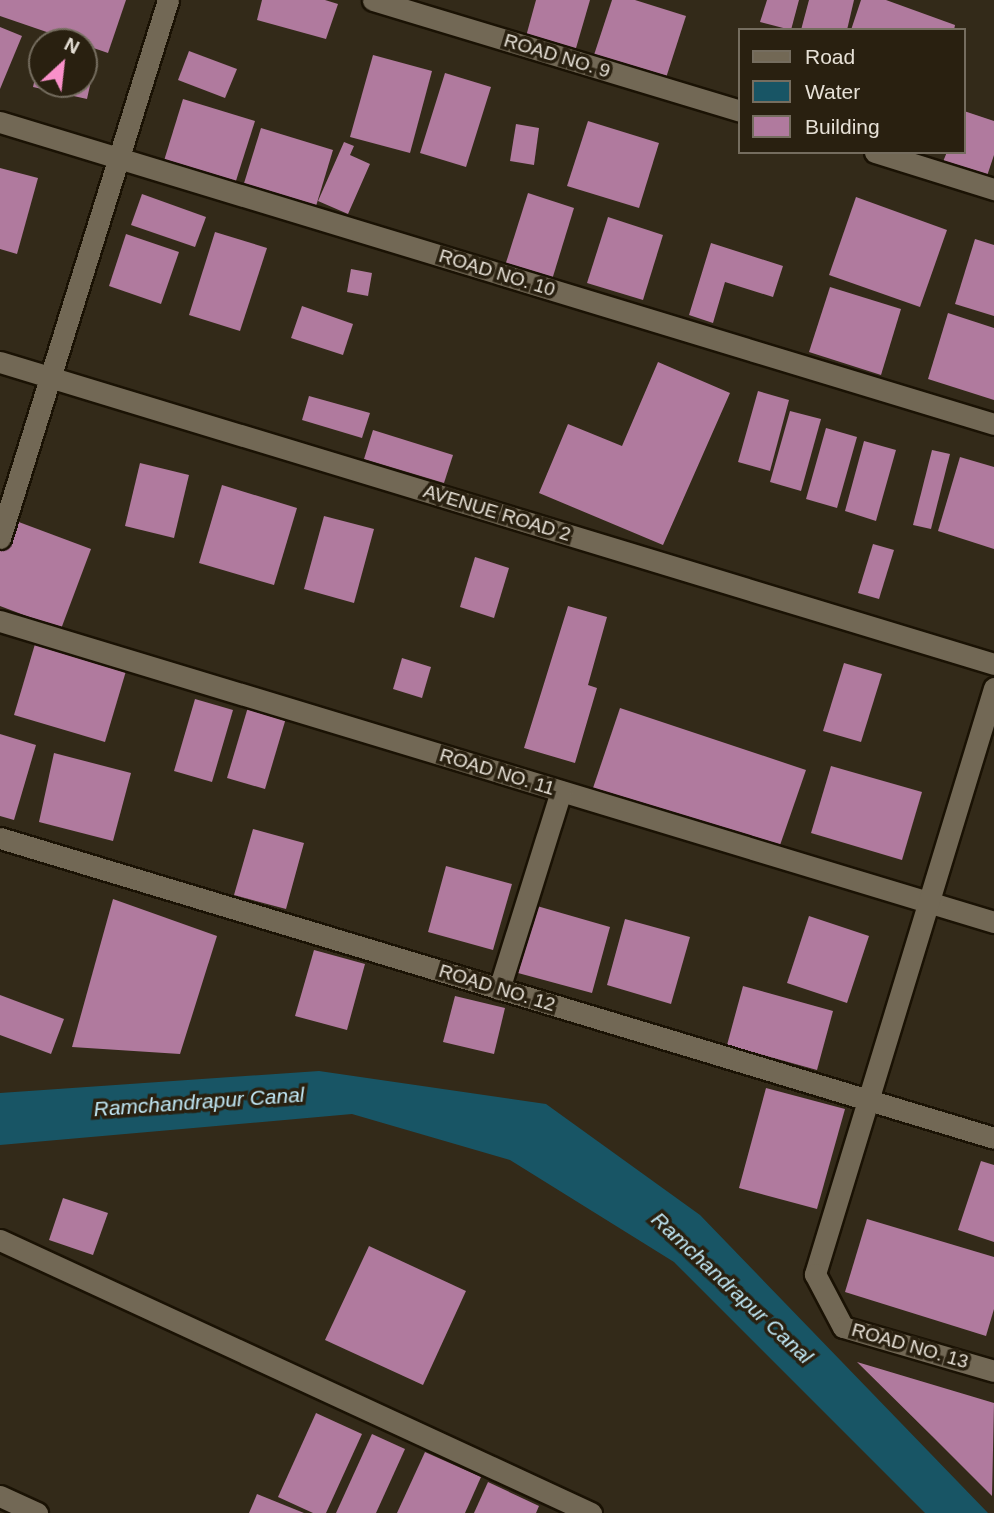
<!DOCTYPE html>
<style>
body{margin:0}
#map{position:relative;width:994px;height:1513px;overflow:hidden;background:#332a19;font-family:Helvetica,sans-serif}
div>[style]{position:absolute}
.water>*{inset:0;background:#185565}
.building>*{inset:0;background:#b07a9e}
.roads{filter:drop-shadow(2px 0 #1a1204) drop-shadow(-2px 0 #1a1204) drop-shadow(0 2px #1a1204) drop-shadow(0 -2px #1a1204)}
.minor>*{height:21px;margin:-10.5px;padding:0 10.5px;transform-origin:10.5px;border-radius:10.5px;background:#726855}
span{translate:-50% -50%;white-space:nowrap;text-align:center;line-height:1.15;-webkit-text-stroke:7px #292010;paint-order:stroke}
.street-label{font-size:19px;color:#e6e0d6}
.water-label{font-size:21px;color:#c1e8f6;font-style:italic}
.legend{position:absolute;left:738px;top:28px;width:228px;height:126px;box-sizing:border-box;background:#292010;border:2px solid #756d5f;margin:0;padding:9px 12px;list-style:none;font-size:21px;color:#e6e0d6}
.legend li{display:flex;align-items:center;gap:14px;height:35px}
.legend b{width:35px;border:2px solid #756d5f}
.north{position:absolute;left:28px;top:28px;width:70px;height:70px;box-sizing:border-box;background:#292010;border:2px solid #756d5f;border-radius:50%;rotate:27deg;font-size:19px;font-weight:700;line-height:28px;text-align:center;color:#e6e0d6}
.north::after{content:'';display:block;margin:auto;width:24px;height:32px;background:#f990ca;clip-path:polygon(50% 0,100% 100%,50% 72%,0 100%)}
</style>
<div id="map">
<div class="water">
<i style="clip-path:polygon(319px 1071px,546px 1104px,700px 1215px,988px 1513px,925px 1513px,674px 1262px,510px 1160px,352px 1114px,0 1145px,0 1093px)"></i>
</div>
<div class="building">
<i style="clip-path:polygon(0 0,126px 0,108px 53px,0 16px)"></i>
<i style="clip-path:polygon(262px 0,325px 0,338px 4px,326px 39px,257px 20px)"></i>
<i style="clip-path:polygon(536px 0,590px 0,574px 55px,525px 40px)"></i>
<i style="clip-path:polygon(612px 0,635px 0,686px 16px,665px 81px,593px 58px)"></i>
<i style="clip-path:polygon(767px 0,799px 0,791px 30px,760px 22px)"></i>
<i style="clip-path:polygon(809px 0,854px 0,847px 30px,801px 30px)"></i>
<i style="clip-path:polygon(861px 0,886px 0,955px 25px,954px 30px,851px 30px)"></i>
<i style="clip-path:polygon(0 27px,22px 36px,0 89px)"></i>
<i style="clip-path:polygon(189px 51px,237px 69px,225px 98px,178px 80px)"></i>
<i style="clip-path:polygon(373px 55px,432px 71px,410px 153px,350px 137px)"></i>
<i style="clip-path:polygon(39px 60px,42px 84px,84px 84px,84px 70px,93px 72px,87px 99px,33px 87px)"></i>
<i style="clip-path:polygon(445px 73px,491px 87px,466px 167px,420px 153px)"></i>
<i style="clip-path:polygon(183px 99px,255px 121px,234px 187px,163px 164px)"></i>
<i style="clip-path:polygon(964px 111px,994px 121px,994px 155px,986px 179px,942px 164px,947px 152px,964px 152px)"></i>
<i style="clip-path:polygon(588px 121px,659px 143px,639px 208px,567px 186px)"></i>
<i style="clip-path:polygon(516px 124px,539px 128px,534px 165px,510px 161px)"></i>
<i style="clip-path:polygon(261px 128px,333px 150px,313px 216px,241px 193px)"></i>
<i style="clip-path:polygon(344px 142px,354px 146px,350px 155px,370px 164px,348px 214px,318px 201px)"></i>
<i style="clip-path:polygon(0 168px,38px 178px,17px 254px,0 249px)"></i>
<i style="clip-path:polygon(528px 193px,574px 208px,551px 283px,504px 269px)"></i>
<i style="clip-path:polygon(142px 194px,206px 217px,195px 247px,131px 225px)"></i>
<i style="clip-path:polygon(856px 197px,947px 230px,920px 307px,829px 275px)"></i>
<i style="clip-path:polygon(608px 217px,663px 235px,643px 300px,587px 283px)"></i>
<i style="clip-path:polygon(215px 232px,267px 248px,240px 331px,189px 315px)"></i>
<i style="clip-path:polygon(126px 234px,179px 252px,161px 304px,109px 286px)"></i>
<i style="clip-path:polygon(975px 239px,994px 245px,994px 316px,955px 304px)"></i>
<i style="clip-path:polygon(711px 243px,783px 266px,773px 297px,725px 282px,713px 323px,689px 315px)"></i>
<i style="clip-path:polygon(351px 269px,372px 273px,368px 296px,347px 292px)"></i>
<i style="clip-path:polygon(830px 287px,901px 309px,881px 375px,809px 352px)"></i>
<i style="clip-path:polygon(302px 306px,353px 324px,343px 355px,291px 338px)"></i>
<i style="clip-path:polygon(948px 313px,994px 328px,994px 400px,928px 379px)"></i>
<i style="clip-path:polygon(658px 362px,730px 393px,663px 545px,539px 493px,568px 424px,622px 446px)"></i>
<i style="clip-path:polygon(758px 391px,789px 400px,770px 471px,738px 462px)"></i>
<i style="clip-path:polygon(309px 396px,370px 413px,362px 438px,302px 420px)"></i>
<i style="clip-path:polygon(790px 411px,821px 419px,801px 491px,770px 482px)"></i>
<i style="clip-path:polygon(826px 428px,857px 437px,837px 508px,806px 499px)"></i>
<i style="clip-path:polygon(373px 430px,453px 455px,444px 483px,364px 459px)"></i>
<i style="clip-path:polygon(864px 441px,896px 450px,876px 521px,845px 511px)"></i>
<i style="clip-path:polygon(932px 450px,950px 454px,931px 529px,913px 525px)"></i>
<i style="clip-path:polygon(960px 457px,994px 467px,994px 549px,938px 531px)"></i>
<i style="clip-path:polygon(140px 463px,189px 475px,174px 538px,125px 526px)"></i>
<i style="clip-path:polygon(222px 485px,297px 508px,274px 585px,199px 563px)"></i>
<i style="clip-path:polygon(0 515px,91px 549px,61px 629px,0 606px)"></i>
<i style="clip-path:polygon(324px 516px,374px 529px,354px 603px,304px 589px)"></i>
<i style="clip-path:polygon(873px 544px,894px 550px,879px 599px,858px 593px)"></i>
<i style="clip-path:polygon(475px 557px,509px 568px,494px 618px,460px 607px)"></i>
<i style="clip-path:polygon(568px 606px,607px 617px,588px 685px,597px 688px,575px 763px,524px 748px)"></i>
<i style="clip-path:polygon(35px 644px,126px 671px,105px 742px,14px 715px)"></i>
<i style="clip-path:polygon(402px 658px,431px 667px,422px 698px,393px 689px)"></i>
<i style="clip-path:polygon(844px 663px,882px 674px,861px 742px,823px 731px)"></i>
<i style="clip-path:polygon(195px 699px,233px 710px,212px 782px,174px 771px)"></i>
<i style="clip-path:polygon(248px 707px,286px 718px,265px 789px,227px 778px)"></i>
<i style="clip-path:polygon(620px 708px,806px 770px,778px 851px,593px 788px)"></i>
<i style="clip-path:polygon(0 734px,36px 745px,14px 820px,0 816px)"></i>
<i style="clip-path:polygon(54px 753px,131px 773px,113px 841px,39px 822px)"></i>
<i style="clip-path:polygon(831px 766px,922px 792px,902px 860px,811px 833px)"></i>
<i style="clip-path:polygon(253px 829px,304px 843px,286px 909px,234px 895px)"></i>
<i style="clip-path:polygon(446px 866px,512px 884px,493px 950px,428px 932px)"></i>
<i style="clip-path:polygon(113px 899px,217px 936px,180px 1054px,72px 1047px)"></i>
<i style="clip-path:polygon(537px 906px,610px 927px,592px 993px,518px 973px)"></i>
<i style="clip-path:polygon(809px 916px,869px 936px,847px 1003px,787px 983px)"></i>
<i style="clip-path:polygon(625px 919px,690px 937px,671px 1004px,607px 985px)"></i>
<i style="clip-path:polygon(314px 950px,365px 964px,347px 1030px,295px 1016px)"></i>
<i style="clip-path:polygon(743px 986px,833px 1011px,817px 1070px,727px 1045px)"></i>
<i style="clip-path:polygon(0 995px,64px 1019px,51px 1054px,0 1035px)"></i>
<i style="clip-path:polygon(455px 996px,505px 1008px,494px 1054px,443px 1042px)"></i>
<i style="clip-path:polygon(766px 1088px,845px 1109px,817px 1209px,739px 1188px)"></i>
<i style="clip-path:polygon(981px 1161px,994px 1165px,994px 1242px,958px 1230px)"></i>
<i style="clip-path:polygon(63px 1198px,108px 1213px,93px 1255px,49px 1240px)"></i>
<i style="clip-path:polygon(867px 1219px,994px 1257px,994px 1309px,986px 1336px,845px 1292px)"></i>
<i style="clip-path:polygon(369px 1246px,466px 1291px,423px 1385px,325px 1340px)"></i>
<i style="clip-path:polygon(857px 1362px,994px 1403px,992px 1496px,932px 1436px)"></i>
<i style="clip-path:polygon(316px 1413px,362px 1434px,326px 1513px,313px 1513px,278px 1497px)"></i>
<i style="clip-path:polygon(372px 1434px,405px 1449px,376px 1513px,336px 1513px)"></i>
<i style="clip-path:polygon(425px 1452px,481px 1477px,465px 1513px,397px 1513px)"></i>
<i style="clip-path:polygon(488px 1482px,539px 1506px,536px 1513px,474px 1513px)"></i>
<i style="clip-path:polygon(257px 1494px,304px 1513px,249px 1513px)"></i>
</div>
<div class="roads">
<div class="minor">
<i style="left:373px;top:0;width:383px;rotate:16.8deg"></i>
<i style="left:0;top:122px;width:1039px;rotate:16.9deg"></i>
<i style="left:875px;top:152px;width:125px;rotate:17.3deg"></i>
<i style="left:0;top:362px;width:1039px;rotate:16.9deg"></i>
<i style="left:0;top:538px;width:564px;rotate:-72.66deg"></i>
<i style="left:0;top:621px;width:1039px;rotate:16.85deg"></i>
<i style="left:994px;top:688px;width:613px;rotate:106.99deg"></i>
<i style="left:815px;top:1274px;width:60px;rotate:62.2deg"></i>
<i style="left:843px;top:1327px;width:157px;rotate:16.2deg"></i>
<i style="left:0;top:838px;width:1038px;rotate:16.79deg"></i>
<i style="left:499px;top:989px;width:207px;rotate:-72.6deg"></i>
<i style="left:0;top:1240px;width:651px;rotate:24.79deg"></i>
<i style="left:0;top:1496px;width:41px;rotate:24.7deg"></i>
</div>
</div>
<div class="street-label">
<span style="left:557px;top:56px;rotate:17deg">ROAD NO. 9</span>
<span style="left:497px;top:273px;rotate:17deg">ROAD NO. 10</span>
<span style="left:497px;top:513px;rotate:17deg">AVENUE ROAD 2</span>
<span style="left:497px;top:772px;rotate:17deg">ROAD NO. 11</span>
<span style="left:497px;top:988px;rotate:17deg">ROAD NO. 12</span>
<span style="left:910px;top:1346px;rotate:16deg">ROAD NO. 13</span>
</div>
<div class="water-label">
<span style="left:199px;top:1102px;rotate:-4deg">Ramchandrapur Canal</span>
<span style="left:732px;top:1288px;rotate:43deg">Ramchandrapur Canal</span>
</div>
<ul class="legend">
<li><b style="height:9px;background:#726855"></b>Road</li>
<li><b style="height:19px;background:#185565"></b>Water</li>
<li><b style="height:19px;background:#b07a9e"></b>Building</li>
</ul>
<div class="north">N</div>
</div>
